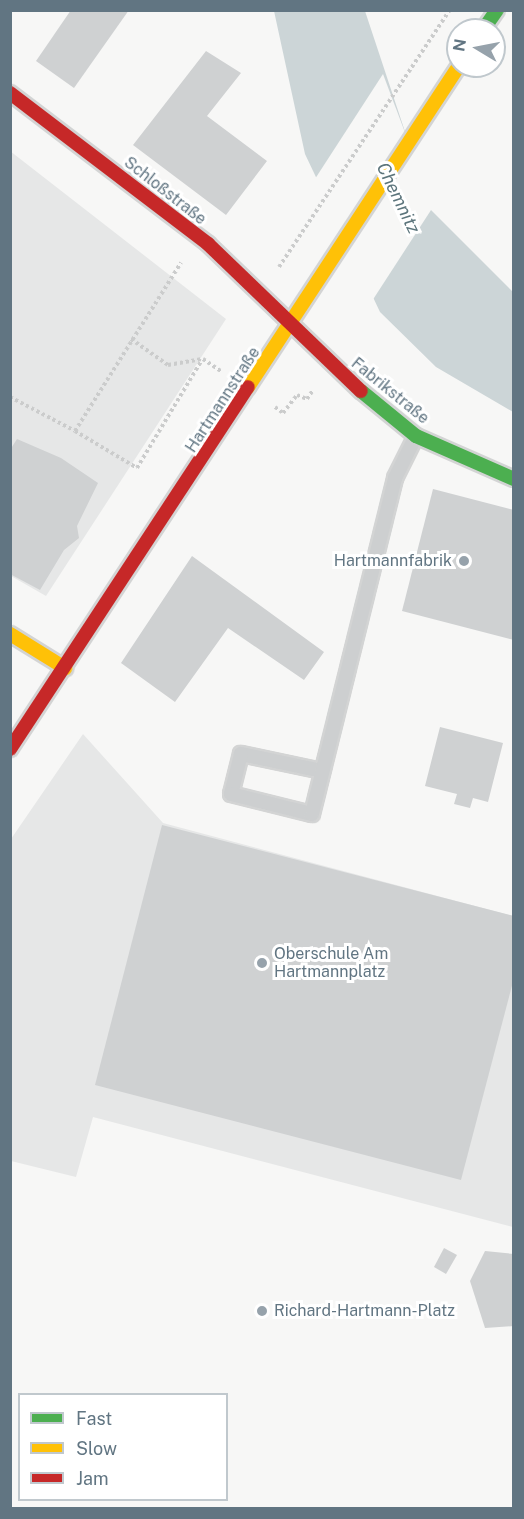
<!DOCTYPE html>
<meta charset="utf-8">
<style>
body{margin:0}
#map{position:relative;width:524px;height:1519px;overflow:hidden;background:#f7f7f6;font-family:"Public Sans",sans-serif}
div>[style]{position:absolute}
.built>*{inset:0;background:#e6e7e7}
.water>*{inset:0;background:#ccd5d7}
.pier>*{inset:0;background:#f7f7f6}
.building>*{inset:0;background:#cfd1d2}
.path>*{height:4px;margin-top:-2px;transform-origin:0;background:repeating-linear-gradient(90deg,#cbcccc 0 3px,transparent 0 6px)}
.roads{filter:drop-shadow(2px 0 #d3d4d4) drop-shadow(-2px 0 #d3d4d4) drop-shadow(0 2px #d3d4d4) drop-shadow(0 -2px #d3d4d4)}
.lane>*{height:14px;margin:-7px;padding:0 7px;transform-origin:7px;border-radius:7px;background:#cdcfd0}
.fast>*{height:14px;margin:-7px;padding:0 7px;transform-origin:7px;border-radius:7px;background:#4caf50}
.slow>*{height:14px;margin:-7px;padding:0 7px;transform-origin:7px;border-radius:7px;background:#ffc107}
.jam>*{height:14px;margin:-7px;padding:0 7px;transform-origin:7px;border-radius:7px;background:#c62828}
.dots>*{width:16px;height:16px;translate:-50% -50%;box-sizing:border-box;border:3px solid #fff;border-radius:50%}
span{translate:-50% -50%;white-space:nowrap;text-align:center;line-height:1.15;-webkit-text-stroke:6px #fff;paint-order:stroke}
.street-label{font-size:16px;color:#617582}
.poi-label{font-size:16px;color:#617582}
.right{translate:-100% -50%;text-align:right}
.left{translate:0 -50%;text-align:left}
.water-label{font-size:18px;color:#5c757c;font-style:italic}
.frame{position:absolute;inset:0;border:12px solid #617582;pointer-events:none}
.legend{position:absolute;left:18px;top:1393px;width:210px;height:108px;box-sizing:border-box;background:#fff;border:2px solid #c0c8cd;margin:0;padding:8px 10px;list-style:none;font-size:18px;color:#617582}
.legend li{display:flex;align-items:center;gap:12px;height:30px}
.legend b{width:30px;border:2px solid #c0c8cd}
.north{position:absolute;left:446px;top:18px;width:60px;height:60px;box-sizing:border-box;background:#fff;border:2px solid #c0c8cd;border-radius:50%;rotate:280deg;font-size:16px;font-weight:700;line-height:24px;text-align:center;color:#617582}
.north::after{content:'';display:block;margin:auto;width:21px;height:27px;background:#96a2ab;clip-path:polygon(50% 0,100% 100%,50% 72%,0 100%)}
</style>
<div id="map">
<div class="built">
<i style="clip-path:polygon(10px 151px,226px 319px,46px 596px,11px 576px)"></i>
<i style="clip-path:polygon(83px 734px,163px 823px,513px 916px,513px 1227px,93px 1117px,76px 1177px,11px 1161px,11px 839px)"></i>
</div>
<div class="water">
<i style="clip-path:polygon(274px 11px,365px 11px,431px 210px,513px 292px,513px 412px,436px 367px,380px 312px,305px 154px)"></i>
</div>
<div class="pier">
<i style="clip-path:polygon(383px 74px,433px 207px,372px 301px,313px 182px)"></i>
</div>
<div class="building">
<i style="clip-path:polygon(71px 10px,129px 10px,74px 88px,36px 61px)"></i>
<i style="clip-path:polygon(206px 51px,241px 73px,207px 116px,267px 161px,226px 215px,133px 145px)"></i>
<i style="clip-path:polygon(17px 439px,61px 458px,98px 483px,77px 526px,79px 538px,64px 550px,40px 590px,10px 574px,10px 450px)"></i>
<i style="clip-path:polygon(433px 489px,514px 510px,514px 640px,402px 611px)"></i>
<i style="clip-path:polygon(192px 556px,324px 652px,304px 680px,228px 628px,175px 702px,121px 663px)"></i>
<i style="clip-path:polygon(440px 727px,503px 743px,488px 802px,473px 798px,470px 808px,454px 804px,457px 794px,425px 786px)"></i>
<i style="clip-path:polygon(162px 825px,514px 916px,514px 978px,461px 1180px,95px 1085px)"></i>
<i style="clip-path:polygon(444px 1248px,457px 1255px,446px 1274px,434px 1267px)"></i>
<i style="clip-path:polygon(485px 1251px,514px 1254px,514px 1326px,485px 1328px,470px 1281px)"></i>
</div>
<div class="path">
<i style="left:279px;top:267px;width:309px;rotate:-56.4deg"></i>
<i style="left:131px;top:339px;width:45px;rotate:35.1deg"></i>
<i style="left:168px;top:365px;width:36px;rotate:-10deg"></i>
<i style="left:203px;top:359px;width:22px;rotate:34deg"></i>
<i style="left:10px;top:397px;width:73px;rotate:27.6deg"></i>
<i style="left:75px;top:431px;width:199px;rotate:-57.8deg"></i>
<i style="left:275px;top:407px;width:10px;rotate:37deg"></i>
<i style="left:283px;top:413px;width:23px;rotate:-52deg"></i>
<i style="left:297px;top:395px;width:11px;rotate:22deg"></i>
<i style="left:307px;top:399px;width:11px;rotate:-56deg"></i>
<i style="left:75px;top:431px;width:72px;rotate:30.8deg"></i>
<i style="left:137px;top:468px;width:126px;rotate:-59deg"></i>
</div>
<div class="roads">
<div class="lane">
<i style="left:322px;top:771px;width:83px;rotate:-168.1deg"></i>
<i style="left:241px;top:754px;width:41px;rotate:104deg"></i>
<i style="left:231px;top:794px;width:83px;rotate:13.9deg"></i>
<i style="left:312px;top:814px;width:346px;rotate:-76.1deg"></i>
<i style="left:395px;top:478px;width:47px;rotate:-63.4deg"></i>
</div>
<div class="fast">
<i style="left:483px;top:30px;width:24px;rotate:-55deg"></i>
<i style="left:361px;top:391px;width:71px;rotate:39.3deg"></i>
<i style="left:416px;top:436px;width:107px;rotate:23.7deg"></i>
</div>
<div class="slow">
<i style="left:248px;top:387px;width:384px;rotate:-56.7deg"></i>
<i style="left:10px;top:634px;width:65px;rotate:31.7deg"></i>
</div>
<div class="jam">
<i style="left:10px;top:93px;width:249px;rotate:37.3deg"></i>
<i style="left:208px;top:244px;width:212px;rotate:43.9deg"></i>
<i style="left:10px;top:749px;width:433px;rotate:-56.7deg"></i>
</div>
</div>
<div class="dots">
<i style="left:464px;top:561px;background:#96a2ab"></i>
<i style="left:262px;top:963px;background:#96a2ab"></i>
<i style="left:262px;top:1311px;background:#96a2ab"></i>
</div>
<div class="street-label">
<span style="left:165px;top:191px;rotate:38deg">Schloßstraße</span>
<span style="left:390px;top:391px;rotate:39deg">Fabrikstraße</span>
<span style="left:223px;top:400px;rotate:-57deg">Hartmannstraße</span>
</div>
<div class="poi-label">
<span class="right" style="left:452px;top:561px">Hartmannfabrik</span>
<span class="left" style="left:274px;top:963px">Oberschule Am<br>Hartmannplatz</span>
<span class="left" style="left:274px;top:1311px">Richard-Hartmann-Platz</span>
</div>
<div class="water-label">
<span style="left:398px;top:198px;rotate:64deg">Chemnitz</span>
</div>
<div class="frame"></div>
<ul class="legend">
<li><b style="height:8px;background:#4caf50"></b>Fast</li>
<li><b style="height:8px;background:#ffc107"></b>Slow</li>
<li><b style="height:8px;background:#c62828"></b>Jam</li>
</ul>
<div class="north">N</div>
</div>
